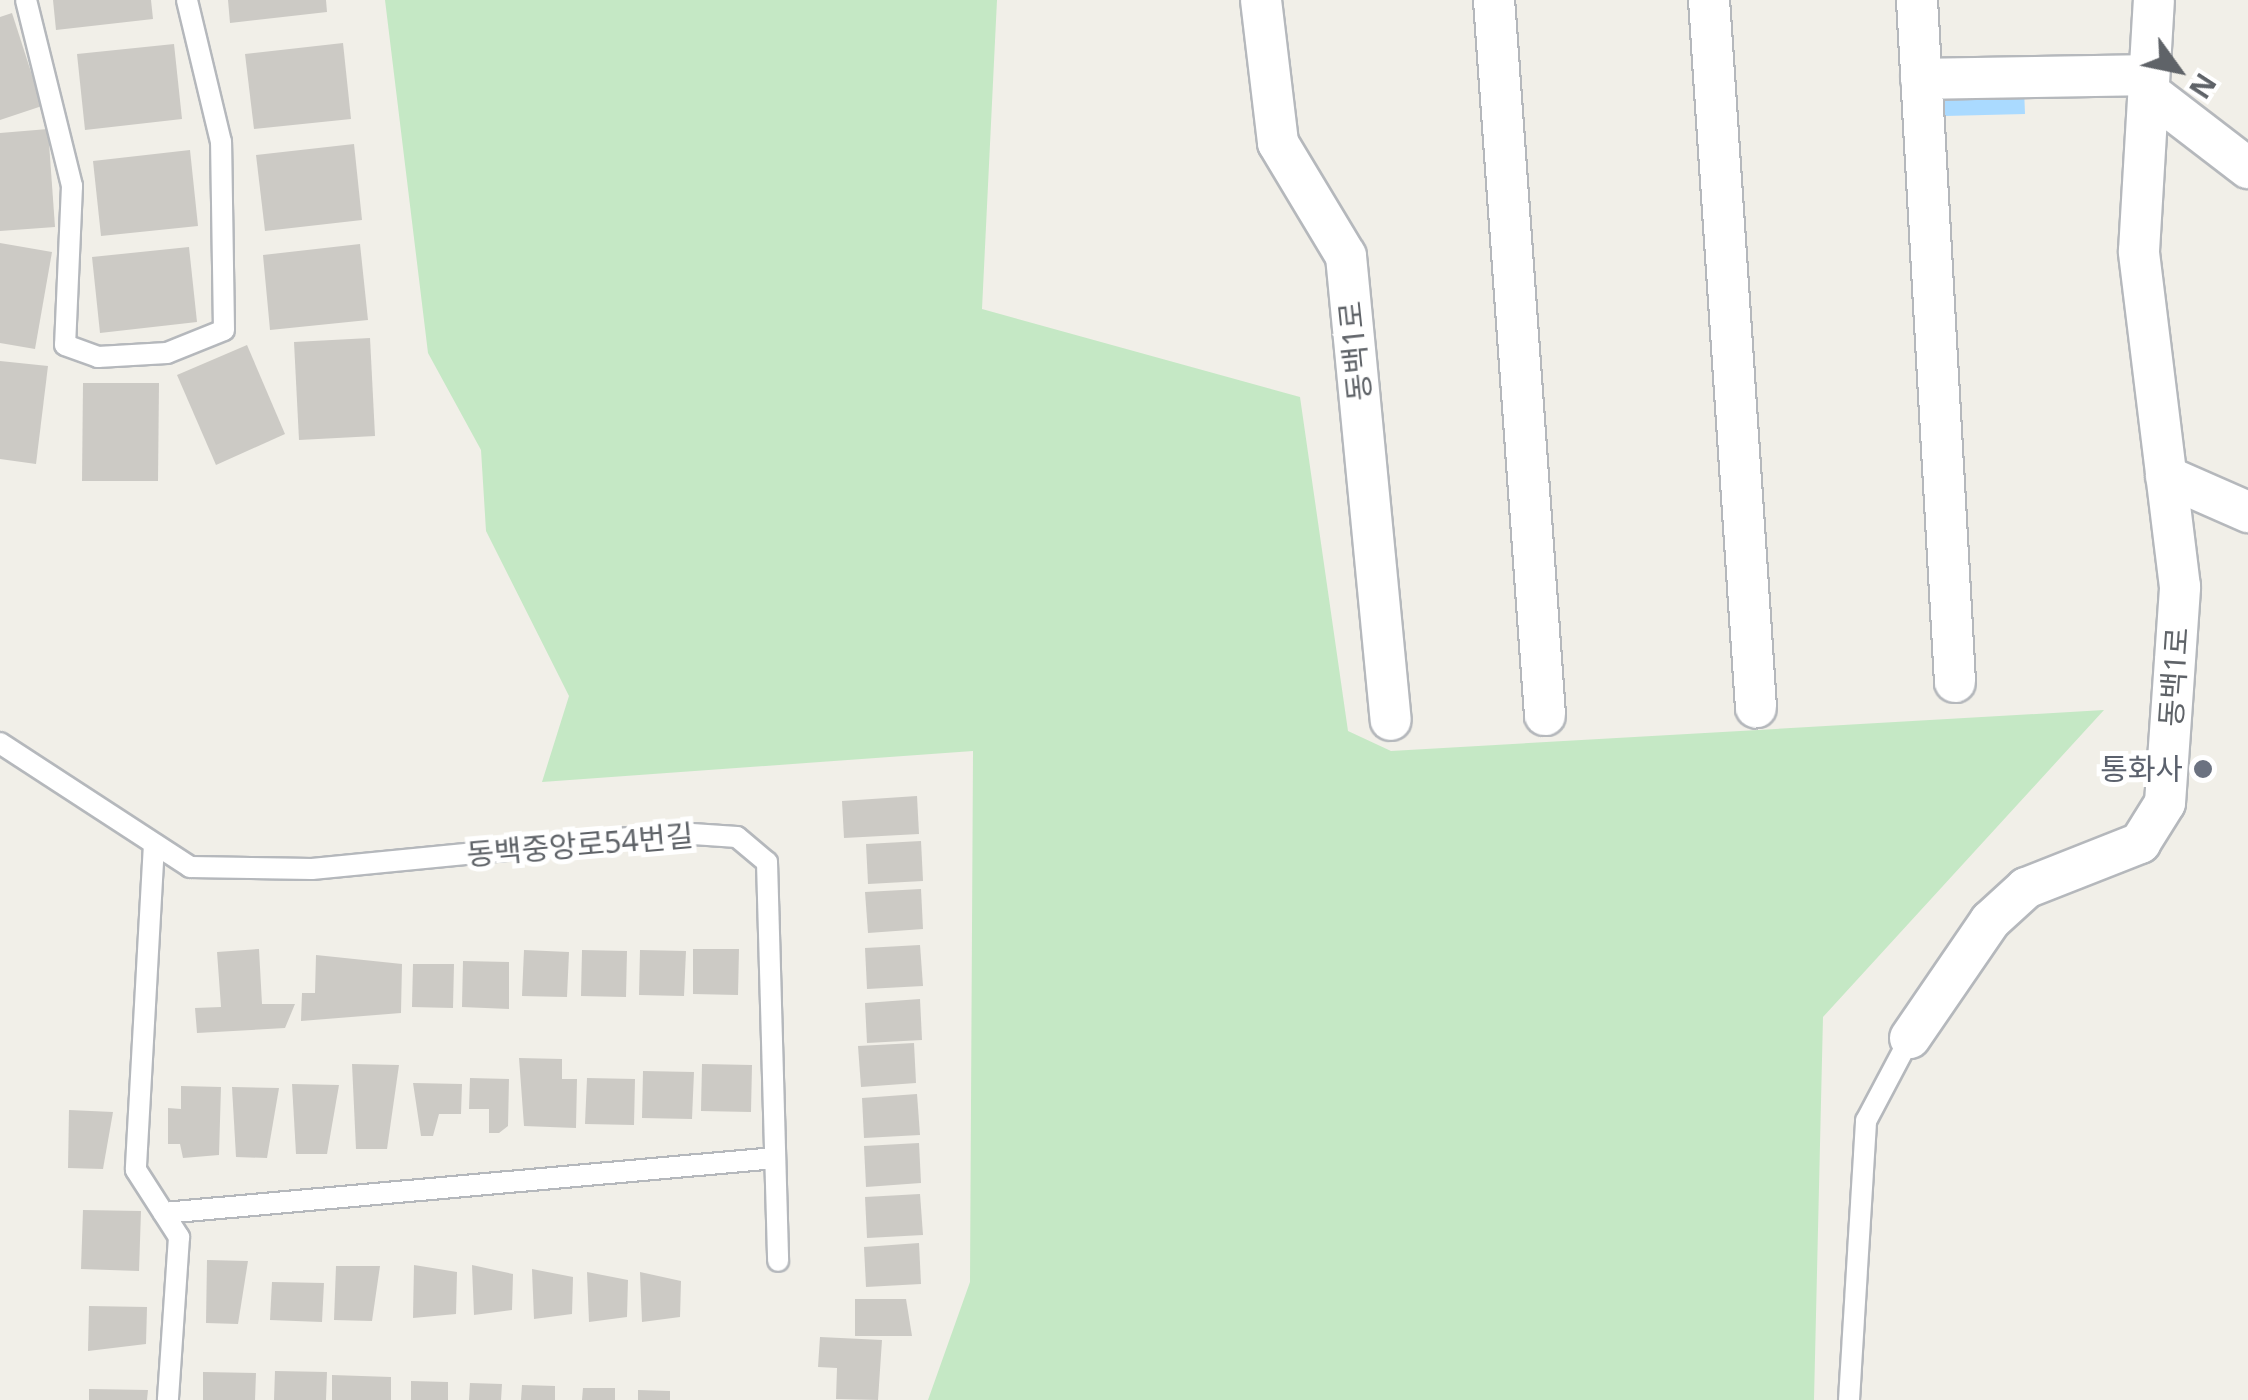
<!DOCTYPE html>
<meta charset="utf-8">
<style>
body{margin:0}
#map{position:relative;width:2248px;height:1400px;overflow:hidden;background:#f1efe8;font-family:"Noto Sans","Noto Sans KR",sans-serif}
div>[style]{position:absolute}
.green>*{inset:0;background:#c5e8c5}
.water>*{inset:0;background:#aadaff}
.building>*{inset:0;background:#cccac5}
.roads{filter:drop-shadow(2px 0 #b5b8bc) drop-shadow(-2px 0 #b5b8bc) drop-shadow(0 2px #b5b8bc) drop-shadow(0 -2px #b5b8bc)}
.service>*{height:20px;margin:-10px;padding:0 10px;transform-origin:10px;border-radius:10px;background:#fff}
.minor>*{height:40px;margin:-20px;padding:0 20px;transform-origin:20px;border-radius:20px;background:#fff}
.dots>*{width:28px;height:28px;translate:-50% -50%;box-sizing:border-box;border:5px solid #fff;border-radius:50%}
span{translate:-50% -50%;white-space:nowrap;text-align:center;line-height:1.15;-webkit-text-stroke:10px #fff;paint-order:stroke}
.street-label{font-size:30px;color:#5f6368}
.worship-label{font-size:30px;color:#5b616d}
.right{translate:-100% -50%;text-align:right}
.north{position:absolute;left:2128px;top:20px;width:100px;height:100px;-webkit-text-stroke:8px #fff;paint-order:stroke;rotate:123deg;font-size:28px;font-weight:700;line-height:40px;text-align:center;color:#5f6368}
.north::after{content:'';display:block;margin:auto;width:35px;height:45px;background:#5f6368;clip-path:polygon(50% 0,100% 100%,50% 72%,0 100%)}
</style>
<div id="map">
<div class="green">
<i style="clip-path:polygon(385px 0,997px 0,982px 309px,1300px 397px,1348px 731px,1391px 751px,2104px 710px,1823px 1017px,1814px 1400px,928px 1400px,970px 1282px,973px 751px,542px 782px,569px 696px,486px 531px,481px 450px,428px 353px)"></i>
</div>
<div class="water">
<i style="clip-path:polygon(2024px 89px,2025px 114px,1945px 116px,1944px 91px)"></i>
</div>
<div class="building">
<i style="clip-path:polygon(53px 0,151px 0,153px 19px,56px 30px)"></i>
<i style="clip-path:polygon(228px 0,326px 0,327px 12px,230px 23px)"></i>
<i style="clip-path:polygon(12px 13px,42px 106px,0 120px,0 17px)"></i>
<i style="clip-path:polygon(343px 43px,351px 119px,254px 129px,245px 54px)"></i>
<i style="clip-path:polygon(174px 44px,182px 119px,85px 130px,77px 54px)"></i>
<i style="clip-path:polygon(48px 129px,55px 227px,0 231px,0 133px)"></i>
<i style="clip-path:polygon(354px 144px,362px 220px,265px 231px,256px 155px)"></i>
<i style="clip-path:polygon(190px 150px,198px 226px,101px 236px,93px 161px)"></i>
<i style="clip-path:polygon(0 243px,52px 252px,35px 349px,0 343px)"></i>
<i style="clip-path:polygon(360px 244px,368px 320px,270px 330px,263px 255px)"></i>
<i style="clip-path:polygon(189px 247px,197px 322px,100px 333px,92px 257px)"></i>
<i style="clip-path:polygon(370px 338px,375px 436px,299px 440px,294px 342px)"></i>
<i style="clip-path:polygon(247px 345px,285px 434px,216px 465px,177px 375px)"></i>
<i style="clip-path:polygon(0 361px,48px 366px,36px 464px,0 459px)"></i>
<i style="clip-path:polygon(83px 383px,159px 383px,158px 481px,82px 481px)"></i>
<i style="clip-path:polygon(917px 796px,919px 834px,844px 838px,842px 801px)"></i>
<i style="clip-path:polygon(921px 841px,923px 881px,868px 884px,866px 844px)"></i>
<i style="clip-path:polygon(921px 889px,923px 929px,868px 933px,865px 892px)"></i>
<i style="clip-path:polygon(920px 945px,923px 986px,867px 989px,865px 948px)"></i>
<i style="clip-path:polygon(259px 949px,262px 1004px,295px 1004px,285px 1028px,197px 1033px,195px 1008px,221px 1007px,217px 952px)"></i>
<i style="clip-path:polygon(693px 949px,739px 949px,738px 995px,693px 994px)"></i>
<i style="clip-path:polygon(524px 950px,569px 952px,567px 997px,522px 996px)"></i>
<i style="clip-path:polygon(582px 950px,627px 951px,626px 997px,581px 996px)"></i>
<i style="clip-path:polygon(640px 950px,686px 951px,684px 996px,639px 995px)"></i>
<i style="clip-path:polygon(316px 955px,402px 964px,401px 1013px,301px 1021px,302px 993px,315px 993px)"></i>
<i style="clip-path:polygon(463px 961px,509px 962px,509px 1009px,462px 1007px)"></i>
<i style="clip-path:polygon(413px 964px,454px 964px,453px 1008px,412px 1007px)"></i>
<i style="clip-path:polygon(920px 999px,922px 1040px,867px 1043px,865px 1003px)"></i>
<i style="clip-path:polygon(914px 1043px,916px 1083px,861px 1087px,858px 1046px)"></i>
<i style="clip-path:polygon(519px 1058px,562px 1059px,562px 1079px,577px 1079px,576px 1128px,524px 1126px)"></i>
<i style="clip-path:polygon(352px 1064px,399px 1065px,387px 1149px,356px 1149px)"></i>
<i style="clip-path:polygon(702px 1064px,752px 1065px,751px 1112px,701px 1111px)"></i>
<i style="clip-path:polygon(643px 1071px,694px 1072px,692px 1119px,642px 1118px)"></i>
<i style="clip-path:polygon(470px 1078px,509px 1079px,508px 1126px,499px 1133px,489px 1133px,489px 1109px,469px 1109px)"></i>
<i style="clip-path:polygon(587px 1078px,635px 1079px,634px 1125px,585px 1124px)"></i>
<i style="clip-path:polygon(413px 1083px,462px 1084px,461px 1114px,439px 1114px,433px 1136px,421px 1136px)"></i>
<i style="clip-path:polygon(292px 1084px,339px 1085px,327px 1154px,296px 1154px)"></i>
<i style="clip-path:polygon(181px 1086px,221px 1087px,219px 1155px,183px 1158px,180px 1144px,168px 1144px,168px 1108px,181px 1109px)"></i>
<i style="clip-path:polygon(232px 1087px,279px 1088px,267px 1158px,236px 1157px)"></i>
<i style="clip-path:polygon(917px 1094px,920px 1135px,864px 1138px,862px 1098px)"></i>
<i style="clip-path:polygon(69px 1110px,113px 1112px,103px 1169px,68px 1168px)"></i>
<i style="clip-path:polygon(919px 1143px,921px 1183px,866px 1187px,864px 1146px)"></i>
<i style="clip-path:polygon(920px 1194px,923px 1235px,867px 1238px,865px 1197px)"></i>
<i style="clip-path:polygon(83px 1210px,141px 1211px,139px 1271px,81px 1269px)"></i>
<i style="clip-path:polygon(919px 1243px,921px 1284px,866px 1287px,864px 1247px)"></i>
<i style="clip-path:polygon(207px 1260px,248px 1261px,238px 1324px,206px 1323px)"></i>
<i style="clip-path:polygon(414px 1265px,457px 1272px,456px 1314px,413px 1318px)"></i>
<i style="clip-path:polygon(472px 1265px,513px 1274px,512px 1310px,474px 1315px)"></i>
<i style="clip-path:polygon(336px 1266px,380px 1266px,372px 1321px,334px 1320px)"></i>
<i style="clip-path:polygon(532px 1269px,573px 1277px,572px 1314px,534px 1319px)"></i>
<i style="clip-path:polygon(587px 1272px,628px 1280px,627px 1317px,589px 1322px)"></i>
<i style="clip-path:polygon(640px 1272px,681px 1281px,680px 1317px,642px 1322px)"></i>
<i style="clip-path:polygon(272px 1282px,324px 1283px,322px 1322px,270px 1320px)"></i>
<i style="clip-path:polygon(855px 1299px,906px 1299px,912px 1336px,855px 1336px)"></i>
<i style="clip-path:polygon(89px 1306px,147px 1307px,146px 1344px,88px 1351px)"></i>
<i style="clip-path:polygon(820px 1337px,882px 1340px,878px 1400px,836px 1399px,837px 1368px,818px 1367px)"></i>
<i style="clip-path:polygon(275px 1371px,327px 1372px,326px 1400px,274px 1400px)"></i>
<i style="clip-path:polygon(203px 1372px,256px 1373px,255px 1400px,203px 1400px)"></i>
<i style="clip-path:polygon(332px 1375px,391px 1377px,391px 1400px,332px 1400px)"></i>
<i style="clip-path:polygon(411px 1381px,448px 1382px,448px 1400px,411px 1400px)"></i>
<i style="clip-path:polygon(470px 1383px,502px 1384px,501px 1400px,469px 1400px)"></i>
<i style="clip-path:polygon(522px 1385px,555px 1386px,555px 1400px,521px 1400px)"></i>
<i style="clip-path:polygon(583px 1388px,615px 1388px,615px 1400px,582px 1400px)"></i>
<i style="clip-path:polygon(89px 1389px,148px 1390px,147px 1400px,89px 1400px)"></i>
<i style="clip-path:polygon(638px 1390px,670px 1391px,670px 1400px,638px 1400px)"></i>
</div>
<div class="roads">
<div class="service">
<i style="left:26px;top:0;width:192px;rotate:76.1deg"></i>
<i style="left:72px;top:186px;width:159px;rotate:92.5deg"></i>
<i style="left:65px;top:345px;width:35px;rotate:20deg"></i>
<i style="left:98px;top:357px;width:69px;rotate:-3.3deg"></i>
<i style="left:167px;top:353px;width:61px;rotate:-22deg"></i>
<i style="left:224px;top:330px;width:188px;rotate:-90.9deg"></i>
<i style="left:221px;top:142px;width:146px;rotate:-103.5deg"></i>
<i style="left:0;top:743px;width:227px;rotate:33.1deg"></i>
<i style="left:190px;top:867px;width:122px;rotate:0.9deg"></i>
<i style="left:312px;top:869px;width:367px;rotate:-5.6deg"></i>
<i style="left:677px;top:833px;width:60px;rotate:3.8deg"></i>
<i style="left:737px;top:837px;width:39px;rotate:40deg"></i>
<i style="left:767px;top:862px;width:399px;rotate:88.4deg"></i>
<i style="left:154px;top:844px;width:326px;rotate:93.2deg"></i>
<i style="left:136px;top:1170px;width:80px;rotate:57.3deg"></i>
<i style="left:179px;top:1237px;width:163px;rotate:93.9deg"></i>
<i style="left:164px;top:1213px;width:613px;rotate:-5.14deg"></i>
<i style="left:1849px;top:1400px;width:280px;rotate:-86.5deg"></i>
<i style="left:1866px;top:1121px;width:94px;rotate:-62.1deg"></i>
</div>
<div class="minor">
<i style="left:1261px;top:0;width:144px;rotate:83.2deg"></i>
<i style="left:1278px;top:143px;width:132px;rotate:59deg"></i>
<i style="left:1346px;top:256px;width:466px;rotate:84.5deg"></i>
<i style="left:1494px;top:0;width:717px;rotate:85.92deg"></i>
<i style="left:1709px;top:0;width:709px;rotate:86.2deg"></i>
<i style="left:1917px;top:0;width:683px;rotate:86.81deg"></i>
<i style="left:1921px;top:79px;width:228px;rotate:-1deg"></i>
<i style="left:2149px;top:92px;width:125px;rotate:37.5deg"></i>
<i style="left:2166px;top:476px;width:90px;rotate:23.7deg"></i>
<i style="left:1910px;top:1038px;width:142px;rotate:-55.6deg"></i>
<i style="left:1990px;top:921px;width:49px;rotate:-42.5deg"></i>
<i style="left:2026px;top:888px;width:123px;rotate:-21.5deg"></i>
<i style="left:2140px;top:843px;width:47px;rotate:-58deg"></i>
<i style="left:2165px;top:803px;width:217px;rotate:-86deg"></i>
<i style="left:2180px;top:587px;width:338px;rotate:-97deg"></i>
<i style="left:2139px;top:251px;width:251px;rotate:-86.6deg"></i>
</div>
</div>
<div class="dots">
<i style="left:2203px;top:769px;background:#6b7280"></i>
</div>
<div class="street-label">
<span style="left:1355px;top:351px;rotate:-96deg">동백1로</span>
<span style="left:2174px;top:677px;rotate:-86deg">동백1로</span>
<span style="left:580px;top:845px;rotate:-5deg">동백중앙로54번길</span>
</div>
<div class="worship-label">
<span class="right" style="left:2183px;top:769px">통화사</span>
</div>
<div class="north">N</div>
</div>
